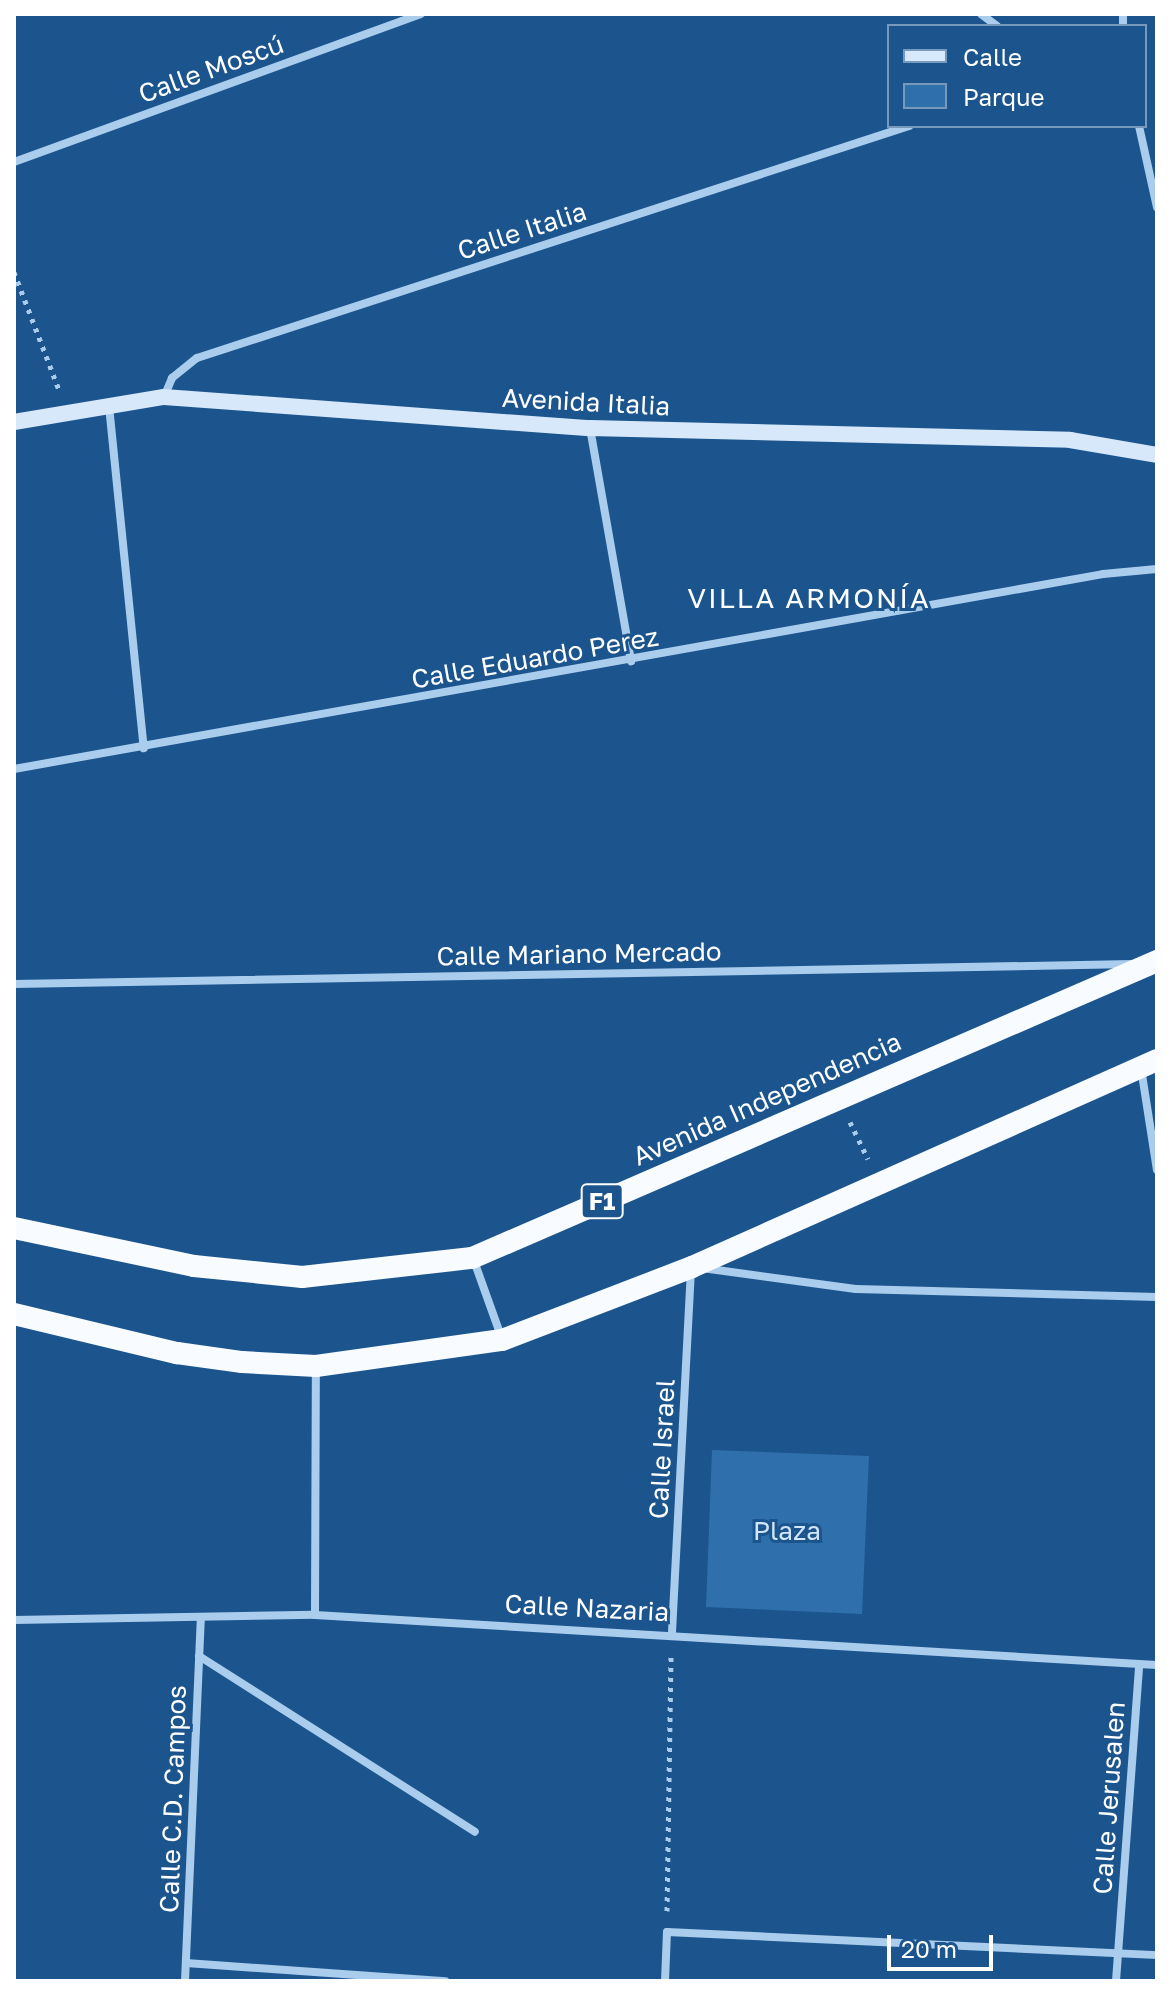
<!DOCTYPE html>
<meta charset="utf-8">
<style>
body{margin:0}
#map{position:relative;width:1171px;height:1995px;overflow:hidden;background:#1c558e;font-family:"Golos Text",sans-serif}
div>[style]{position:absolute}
.green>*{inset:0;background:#2f70ac}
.path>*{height:5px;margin-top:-2.5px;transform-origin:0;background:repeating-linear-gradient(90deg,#aacded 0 4px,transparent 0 10px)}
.minor>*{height:8px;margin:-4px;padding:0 4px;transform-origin:4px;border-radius:4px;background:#aacded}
.secondary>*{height:16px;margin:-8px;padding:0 8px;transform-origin:8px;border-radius:8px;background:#d6e8fa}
.trunk>*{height:22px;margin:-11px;padding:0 11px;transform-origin:11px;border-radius:11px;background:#f8fbff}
span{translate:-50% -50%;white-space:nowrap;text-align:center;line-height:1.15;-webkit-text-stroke:6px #1c558e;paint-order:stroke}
.shield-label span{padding:2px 6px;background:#1c558e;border:2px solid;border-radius:6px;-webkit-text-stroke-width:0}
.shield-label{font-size:24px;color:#fff;font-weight:700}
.street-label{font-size:26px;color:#fff}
.park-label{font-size:26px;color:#d0e5fa}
.neighbourhood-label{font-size:28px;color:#fff;letter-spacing:2px}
.frame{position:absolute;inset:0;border:16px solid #fff;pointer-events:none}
.legend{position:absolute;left:887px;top:24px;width:260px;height:104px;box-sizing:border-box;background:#1c558e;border:2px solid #79b;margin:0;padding:10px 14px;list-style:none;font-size:24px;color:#fff}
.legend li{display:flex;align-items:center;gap:16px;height:40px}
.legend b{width:40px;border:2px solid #79b}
.scale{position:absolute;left:887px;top:1935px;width:106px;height:36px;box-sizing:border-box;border:4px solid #fff;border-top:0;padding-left:10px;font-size:24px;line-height:28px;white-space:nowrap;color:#fff;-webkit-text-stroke:6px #1c558e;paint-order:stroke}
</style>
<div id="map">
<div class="green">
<i style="clip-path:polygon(712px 1450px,869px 1456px,862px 1614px,706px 1607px)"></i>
</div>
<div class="path">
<i style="left:14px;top:272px;width:126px;rotate:69.1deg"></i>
<i style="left:850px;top:1122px;width:41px;rotate:64.1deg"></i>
<i style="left:667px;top:1911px;width:254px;rotate:-89.1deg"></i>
</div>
<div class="minor">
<i style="left:981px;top:14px;width:20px;rotate:37deg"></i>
<i style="left:1123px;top:26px;width:12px;rotate:-90deg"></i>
<i style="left:1139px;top:126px;width:83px;rotate:77.5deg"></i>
<i style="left:14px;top:162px;width:433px;rotate:-20deg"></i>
<i style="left:164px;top:397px;width:21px;rotate:-67deg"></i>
<i style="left:172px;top:378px;width:32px;rotate:-39deg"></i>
<i style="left:197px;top:358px;width:749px;rotate:-18.05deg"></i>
<i style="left:109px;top:406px;width:344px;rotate:84.2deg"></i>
<i style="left:590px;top:428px;width:237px;rotate:80deg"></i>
<i style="left:14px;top:769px;width:1106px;rotate:-10.15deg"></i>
<i style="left:1103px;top:574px;width:54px;rotate:-5.3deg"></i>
<i style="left:14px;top:984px;width:1119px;rotate:-1.02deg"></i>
<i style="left:1141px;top:1068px;width:103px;rotate:81.1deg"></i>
<i style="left:473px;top:1258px;width:86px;rotate:70.3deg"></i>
<i style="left:702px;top:1268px;width:155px;rotate:7.8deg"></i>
<i style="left:856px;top:1289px;width:301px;rotate:1.5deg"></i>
<i style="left:315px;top:1615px;width:248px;rotate:-89.8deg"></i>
<i style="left:14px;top:1620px;width:301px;rotate:-1deg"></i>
<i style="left:315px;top:1615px;width:843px;rotate:3.4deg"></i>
<i style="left:672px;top:1632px;width:362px;rotate:-87deg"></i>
<i style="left:199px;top:1656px;width:327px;rotate:32.5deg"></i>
<i style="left:186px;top:1963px;width:260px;rotate:4deg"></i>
<i style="left:185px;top:1981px;width:363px;rotate:-87.5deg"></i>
<i style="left:665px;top:1981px;width:49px;rotate:-87.7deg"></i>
<i style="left:667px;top:1932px;width:491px;rotate:2.7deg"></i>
<i style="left:1116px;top:1981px;width:316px;rotate:-85.8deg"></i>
</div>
<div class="secondary">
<i style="left:14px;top:422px;width:152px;rotate:-9.5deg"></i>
<i style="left:164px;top:397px;width:427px;rotate:4.2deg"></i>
<i style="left:590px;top:428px;width:480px;rotate:1.4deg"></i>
<i style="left:1070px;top:440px;width:88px;rotate:9.8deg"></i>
</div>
<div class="trunk">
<i style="left:14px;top:1228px;width:184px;rotate:11.9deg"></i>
<i style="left:194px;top:1266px;width:109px;rotate:5.8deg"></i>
<i style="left:302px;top:1277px;width:171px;rotate:-6.4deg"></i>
<i style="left:472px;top:1258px;width:747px;rotate:-23.44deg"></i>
<i style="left:14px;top:1314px;width:168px;rotate:13.5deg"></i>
<i style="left:177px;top:1353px;width:66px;rotate:7.9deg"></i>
<i style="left:242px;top:1362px;width:74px;rotate:3.1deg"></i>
<i style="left:316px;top:1366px;width:188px;rotate:-8deg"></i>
<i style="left:502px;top:1340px;width:204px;rotate:-21deg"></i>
<i style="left:692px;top:1267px;width:509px;rotate:-24deg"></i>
</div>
<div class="shield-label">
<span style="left:602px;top:1201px">F1</span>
</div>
<div class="street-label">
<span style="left:211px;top:69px;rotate:-20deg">Calle Moscú</span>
<span style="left:522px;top:231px;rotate:-18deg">Calle Italia</span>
<span style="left:586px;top:402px;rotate:3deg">Avenida Italia</span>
<span style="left:535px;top:658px;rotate:-10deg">Calle Eduardo Perez</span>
<span style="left:579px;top:954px;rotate:-1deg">Calle Mariano Mercado</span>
<span style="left:767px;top:1099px;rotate:-24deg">Avenida Independencia</span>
<span style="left:662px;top:1449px;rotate:-87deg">Calle Israel</span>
<span style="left:587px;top:1608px;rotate:3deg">Calle Nazaria</span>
<span style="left:1109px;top:1798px;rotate:-86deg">Calle Jerusalen</span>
<span style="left:173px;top:1799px;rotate:-88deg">Calle C.D. Campos</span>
</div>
<div class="park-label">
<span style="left:787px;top:1531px">Plaza</span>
</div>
<div class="neighbourhood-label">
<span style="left:809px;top:598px">VILLA ARMONÍA</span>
</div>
<div class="frame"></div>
<ul class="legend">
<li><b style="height:10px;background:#d6e8fa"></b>Calle</li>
<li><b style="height:22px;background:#2f70ac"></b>Parque</li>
</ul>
<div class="scale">20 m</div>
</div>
